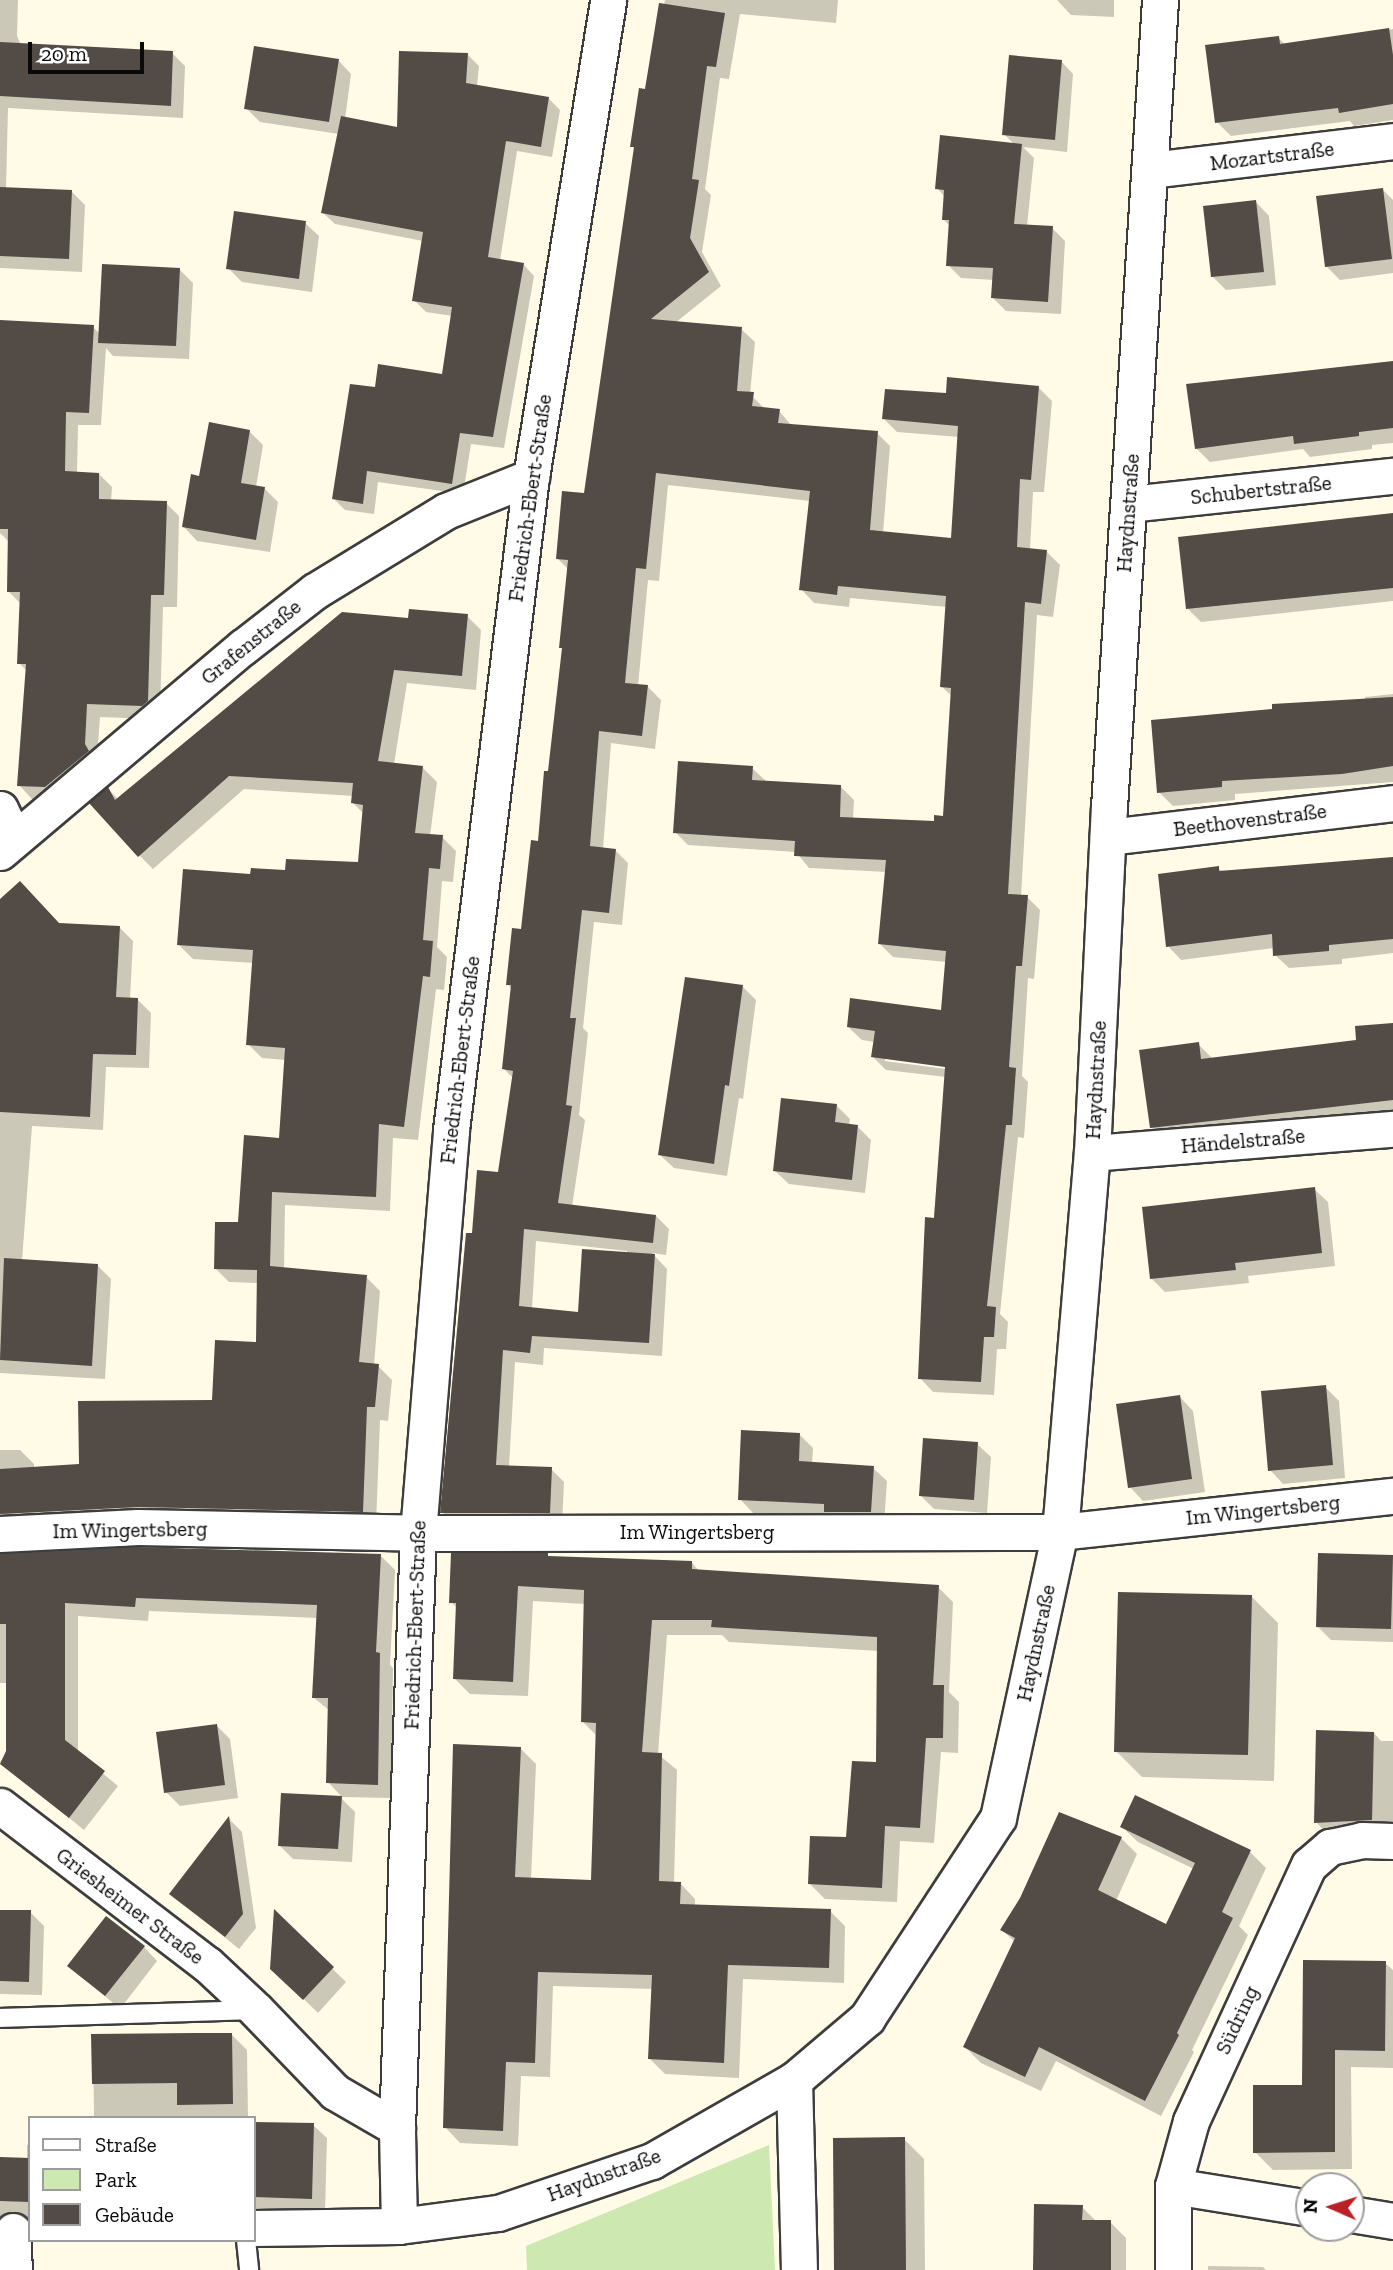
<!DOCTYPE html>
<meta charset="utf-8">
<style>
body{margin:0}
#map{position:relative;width:1393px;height:2270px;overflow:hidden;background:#fffbe6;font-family:"Zilla Slab",serif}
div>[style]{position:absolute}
.green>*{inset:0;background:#cde8b1}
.shadow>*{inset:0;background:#0003}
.building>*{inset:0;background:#524b46}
.roads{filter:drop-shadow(2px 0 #3d3d3d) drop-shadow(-2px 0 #3d3d3d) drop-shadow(0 2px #3d3d3d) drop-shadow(0 -2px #3d3d3d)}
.lane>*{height:18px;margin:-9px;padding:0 9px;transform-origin:9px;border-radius:9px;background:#fff}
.street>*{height:35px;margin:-17.5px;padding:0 17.5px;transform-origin:17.5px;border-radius:17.5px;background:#fff}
span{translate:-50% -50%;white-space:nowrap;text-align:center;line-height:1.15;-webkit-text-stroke:7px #fff;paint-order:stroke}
.street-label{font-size:21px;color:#0a0a0a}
.legend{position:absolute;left:28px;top:2116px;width:228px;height:126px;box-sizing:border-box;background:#fff;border:2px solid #9d9d9d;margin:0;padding:9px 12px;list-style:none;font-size:21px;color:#0a0a0a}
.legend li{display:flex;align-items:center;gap:14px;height:35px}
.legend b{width:35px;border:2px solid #9d9d9d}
.north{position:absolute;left:1295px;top:2172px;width:70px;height:70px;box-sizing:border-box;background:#fff;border:2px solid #9d9d9d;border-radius:50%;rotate:273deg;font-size:19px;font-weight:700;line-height:28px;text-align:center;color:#0a0a0a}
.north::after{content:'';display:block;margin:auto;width:24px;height:32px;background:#ba2126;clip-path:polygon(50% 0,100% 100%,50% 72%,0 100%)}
.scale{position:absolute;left:28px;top:42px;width:116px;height:32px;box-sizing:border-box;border:4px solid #0a0a0a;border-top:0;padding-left:9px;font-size:21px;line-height:24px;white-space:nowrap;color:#0a0a0a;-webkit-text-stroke:5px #fff;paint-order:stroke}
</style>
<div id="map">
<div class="green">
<i style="clip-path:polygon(769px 2145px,775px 2270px,527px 2270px,526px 2246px)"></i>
</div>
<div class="shadow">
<i style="clip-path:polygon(0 0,18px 0,17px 36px,21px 45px,172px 53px,185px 66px,183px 118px,8px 108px,6px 189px,72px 192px,85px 205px,82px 272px,0 268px)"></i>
<i style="clip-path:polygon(evenodd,665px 0,838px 0,836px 23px,740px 14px,729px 79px,720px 78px,705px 189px,711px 195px,702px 252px,721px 286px,675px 323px,741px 329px,755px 342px,750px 394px,765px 409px,779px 411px,792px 426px,877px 433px,890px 446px,883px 533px,953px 540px,959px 437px,897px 432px,884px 419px,948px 395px,1039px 388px,1052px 401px,1044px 492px,1033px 492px,1030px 550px,1047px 552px,1060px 565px,1053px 617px,1037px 615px,1021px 897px,1027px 897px,1040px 910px,1034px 979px,1028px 978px,1022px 1076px,1028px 1082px,1024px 1138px,1018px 1137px,1000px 1314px,1008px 1322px,1006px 1349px,997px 1349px,994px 1395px,933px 1392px,920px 1378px,946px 1077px,886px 1070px,873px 1057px,875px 1042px,862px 1040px,848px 1027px,943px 1012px,947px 962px,893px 957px,880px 944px,887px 872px,809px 868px,796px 852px,688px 845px,675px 832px,752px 768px,766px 781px,841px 787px,854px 800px,853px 819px,935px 823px,945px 817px,953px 697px,941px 686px,947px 607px,850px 598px,849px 607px,814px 603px,801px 589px,810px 501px,668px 485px,659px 581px,648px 580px,638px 686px,648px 687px,661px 700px,655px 749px,611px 743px,603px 849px,615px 850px,628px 863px,622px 925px,594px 922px,583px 1028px,588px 1033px,579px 1115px,585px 1120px,572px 1207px,656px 1216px,669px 1229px,666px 1255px,652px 1253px,667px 1269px,662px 1356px,544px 1348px,543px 1365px,515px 1362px,509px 1467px,551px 1469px,564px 1482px,562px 1525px,455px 1525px,442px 1512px,473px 1235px,500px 1174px,514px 1079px,504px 1069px,512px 989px,507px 984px,523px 931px,540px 843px,564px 650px,561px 647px,568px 569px,557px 558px,586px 495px,635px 149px,632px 146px,665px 0,885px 1057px,954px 1066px,954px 1070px,885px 1061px,885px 1057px,665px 0,536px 1241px,627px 1251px,627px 1254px,580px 1314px,532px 1309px,536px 1241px)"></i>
<i style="clip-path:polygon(1057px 0,1114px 0,1114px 17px,1071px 15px)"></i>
<i style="clip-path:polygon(1393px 29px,1393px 120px,1354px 126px,1350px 121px,1231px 136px,1217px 122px,1278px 38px,1286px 45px)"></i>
<i style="clip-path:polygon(467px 54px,479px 66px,477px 86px,548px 98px,560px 110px,552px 157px,517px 151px,500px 261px,523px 264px,534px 276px,504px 448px,471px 444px,463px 494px,378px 482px,374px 514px,345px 510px,334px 499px,376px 389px,443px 376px,453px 316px,426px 312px,414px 300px,423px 241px,335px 224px,323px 213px,339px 134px,260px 122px,246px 108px,338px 60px,351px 74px,345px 119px,399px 129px)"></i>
<i style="clip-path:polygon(1061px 61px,1073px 74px,1067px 152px,1023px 147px,1034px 158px,1027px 226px,1052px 228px,1065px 241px,1061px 314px,1006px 311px,993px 298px,994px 280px,961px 278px,948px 265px,950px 226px,943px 219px,945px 197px,937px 188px,1015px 145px,1004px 134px)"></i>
<i style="clip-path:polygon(1383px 190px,1393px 200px,1393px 273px,1340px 280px,1326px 266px)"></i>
<i style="clip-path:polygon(1256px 202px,1269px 216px,1276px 285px,1226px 290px,1212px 276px)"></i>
<i style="clip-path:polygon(305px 223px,319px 236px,312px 292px,242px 282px,228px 268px)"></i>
<i style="clip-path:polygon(179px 269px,193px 283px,189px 359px,113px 356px,106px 348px,101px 425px,78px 425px,77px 474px,99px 474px,112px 487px,111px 501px,166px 503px,179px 516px,177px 607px,163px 607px,160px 714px,155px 719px,100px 717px,97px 758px,59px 800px,32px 799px,19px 785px,27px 671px,19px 663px,21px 604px,8px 591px,8px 541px,0 533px,0 322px,93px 327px,100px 334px)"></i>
<i style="clip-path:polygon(1393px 362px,1393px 443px,1372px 445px,1372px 449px,1310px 457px,1303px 449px,1210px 462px,1196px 448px)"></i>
<i style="clip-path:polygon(250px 432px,263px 445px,256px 487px,264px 488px,278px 502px,270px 552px,197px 541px,184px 527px,200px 478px)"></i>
<i style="clip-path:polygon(1393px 515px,1393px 601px,1201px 622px,1187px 608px)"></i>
<i style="clip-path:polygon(467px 616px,481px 630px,476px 690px,407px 683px,394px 764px,423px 768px,437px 782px,430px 836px,442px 837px,456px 851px,453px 882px,442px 881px,437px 947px,447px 957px,444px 990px,436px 989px,418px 1140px,393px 1138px,390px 1211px,285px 1205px,284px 1269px,366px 1277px,380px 1291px,374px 1365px,378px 1366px,392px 1380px,388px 1421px,380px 1420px,376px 1525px,0 1536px,0 1450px,20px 1450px,34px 1464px,34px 1469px,80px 1466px,213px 1402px,258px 1344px,259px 1283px,229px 1282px,215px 1268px,281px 1139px,286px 1060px,262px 1058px,248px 1044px,254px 963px,193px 959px,179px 945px,251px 876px,360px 864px,364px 814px,353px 803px,354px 796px,244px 789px,153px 869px,139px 855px,108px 789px,118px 799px,410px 620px)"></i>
<i style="clip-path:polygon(1393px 694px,1393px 782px,1235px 794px,1235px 800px,1173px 806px,1159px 792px,1365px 700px,1365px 697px)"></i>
<i style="clip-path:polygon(1393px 858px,1393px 953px,1342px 959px,1342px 964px,1289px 968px,1275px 955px,1274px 948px,1181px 960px,1168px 946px,1218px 868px,1223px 872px)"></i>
<i style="clip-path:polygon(0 902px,59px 925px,119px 927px,133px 941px,130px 999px,137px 999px,151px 1013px,149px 1068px,106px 1067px,103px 1130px,32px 1126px,22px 1261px,98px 1266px,111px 1279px,105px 1379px,0 1373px)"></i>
<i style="clip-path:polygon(742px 986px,756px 1000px,743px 1099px,739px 1098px,727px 1176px,674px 1168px,660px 1155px)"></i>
<i style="clip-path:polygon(1393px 1025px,1393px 1114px,1165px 1141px,1151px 1127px,1198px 1044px,1212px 1058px,1358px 1042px)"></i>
<i style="clip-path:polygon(836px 1105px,850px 1119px,849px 1125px,857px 1126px,871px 1140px,865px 1193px,789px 1184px,775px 1171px)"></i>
<i style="clip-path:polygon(1314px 1189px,1328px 1202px,1335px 1266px,1248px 1276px,1249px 1283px,1165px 1292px,1151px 1278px)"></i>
<i style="clip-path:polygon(1325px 1387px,1339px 1401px,1345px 1478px,1283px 1484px,1270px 1470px)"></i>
<i style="clip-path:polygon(1180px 1397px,1193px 1411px,1205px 1492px,1143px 1501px,1130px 1487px)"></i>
<i style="clip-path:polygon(799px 1434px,813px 1448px,812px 1464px,873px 1468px,887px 1481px,884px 1525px,830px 1516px,753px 1513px,740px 1499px)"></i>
<i style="clip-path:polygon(977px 1444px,991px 1457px,987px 1513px,934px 1509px,921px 1496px)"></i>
<i style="clip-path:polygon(1320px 1554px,1393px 1557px,1393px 1642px,1331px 1640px,1317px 1626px)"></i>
<i style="clip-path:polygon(547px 1555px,550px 1557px,692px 1563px,700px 1572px,938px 1587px,953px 1602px,949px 1692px,959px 1702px,958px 1753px,941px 1752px,934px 1843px,900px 1841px,897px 1902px,825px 1899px,810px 1884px,848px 1839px,878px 1764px,879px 1651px,729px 1642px,722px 1635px,667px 1635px,658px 1754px,677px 1770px,674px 1883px,680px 1883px,695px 1899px,695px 1907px,830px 1911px,845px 1926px,844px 1983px,743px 1979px,739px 2078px,665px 2074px,649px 2058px,653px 1989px,553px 1986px,550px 2077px,521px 2076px,518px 2146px,460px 2143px,445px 2127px,521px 1749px,536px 1764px,531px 1879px,592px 1882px,597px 1736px,582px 1721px,585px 1604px,533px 1601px,528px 1696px,470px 1694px,454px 1678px,457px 1608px,451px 1602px)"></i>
<i style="clip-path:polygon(0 1556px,381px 1556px,395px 1570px,390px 1665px,393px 1668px,391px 1798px,342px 1797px,328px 1782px,330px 1711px,313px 1697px,318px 1618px,149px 1611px,148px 1621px,78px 1616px,78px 1753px,118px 1786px,84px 1830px,0 1762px,8px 1752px,8px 1683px,0 1683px)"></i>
<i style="clip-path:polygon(1251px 1596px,1278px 1623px,1274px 1781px,1142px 1777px,1116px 1751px)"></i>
<i style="clip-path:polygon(216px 1725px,230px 1739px,238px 1798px,180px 1806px,166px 1792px)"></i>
<i style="clip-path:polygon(1374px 1733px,1381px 1741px,1393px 1741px,1393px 1824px,1329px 1836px,1316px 1822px)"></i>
<i style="clip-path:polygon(341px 1798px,355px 1812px,352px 1862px,293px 1859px,279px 1845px)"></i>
<i style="clip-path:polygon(1136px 1798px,1250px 1852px,1266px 1868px,1239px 1926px,1248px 1935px,1192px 2050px,1194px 2052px,1161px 2116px,1056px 2061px,1041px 2091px,981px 2063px,965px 2047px,1015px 1942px,1002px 1930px,1121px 1838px,1137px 1854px,1116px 1901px,1167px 1927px,1194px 1869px,1138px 1842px,1122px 1827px)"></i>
<i style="clip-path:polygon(229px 1819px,242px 1832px,256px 1928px,239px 1949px,172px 1894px)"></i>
<i style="clip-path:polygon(0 1912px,30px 1912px,44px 1926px,42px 1995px,0 1994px)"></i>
<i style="clip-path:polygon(275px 1913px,346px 1982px,318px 2013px,272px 1968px)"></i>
<i style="clip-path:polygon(144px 1947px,157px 1961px,120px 2009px,70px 1966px)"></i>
<i style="clip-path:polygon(1385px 1963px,1393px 1970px,1393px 2068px,1351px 2067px,1352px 2169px,1273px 2170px,1255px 2152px,1304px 2086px)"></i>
<i style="clip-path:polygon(231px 2034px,247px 2050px,248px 2118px,94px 2118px,93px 2036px)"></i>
<i style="clip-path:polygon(254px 2124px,313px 2125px,327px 2138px,325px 2212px,254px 2210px)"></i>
<i style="clip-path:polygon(904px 2139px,924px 2159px,925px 2270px,836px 2270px)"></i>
<i style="clip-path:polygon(27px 2145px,30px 2145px,30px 2217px,0 2217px,0 2159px,27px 2160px)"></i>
<i style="clip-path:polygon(1082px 2207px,1097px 2222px,1110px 2222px,1126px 2238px,1126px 2270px,1035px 2270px)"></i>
<i style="clip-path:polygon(1208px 2266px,1263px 2267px,1266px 2270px,1208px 2270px)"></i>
</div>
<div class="building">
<i style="clip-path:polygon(659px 3px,725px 13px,716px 67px,707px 66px,692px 179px,699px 180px,690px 238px,709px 272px,651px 319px,742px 327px,737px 391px,754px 392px,752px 406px,780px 409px,778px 423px,878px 431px,870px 530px,951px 538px,958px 426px,882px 419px,885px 389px,946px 393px,947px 377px,1039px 386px,1031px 480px,1020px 479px,1017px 547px,1047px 550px,1041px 604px,1025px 602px,1008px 894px,1028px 895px,1022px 966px,1016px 966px,1009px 1067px,1016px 1068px,1012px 1125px,1006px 1125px,987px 1306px,996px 1307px,994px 1337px,984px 1337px,981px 1382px,918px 1379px,925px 1217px,934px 1218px,945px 1067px,871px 1057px,875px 1031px,847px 1027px,850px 998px,941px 1010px,946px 951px,878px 944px,886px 860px,794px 856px,795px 841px,673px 833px,678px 761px,753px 766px,752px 780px,841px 785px,840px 817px,934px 821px,934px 815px,943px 816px,951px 688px,940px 687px,946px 596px,838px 586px,837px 595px,799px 590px,810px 491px,656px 473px,646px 569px,636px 568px,625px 683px,648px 685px,642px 736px,599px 731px,590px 846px,616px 849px,609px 913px,582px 910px,570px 1018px,576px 1018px,566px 1105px,572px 1106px,558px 1203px,656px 1215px,653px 1243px,524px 1229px,519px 1306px,578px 1312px,582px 1249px,655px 1254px,649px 1343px,532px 1336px,530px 1353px,503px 1350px,496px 1465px,552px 1467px,550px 1513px,440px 1513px,466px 1233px,472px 1233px,477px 1170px,498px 1172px,513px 1071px,502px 1069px,511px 985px,506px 985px,512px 928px,521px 929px,531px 840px,538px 841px,544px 771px,548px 771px,562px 648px,559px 648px,568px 560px,556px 559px,562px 491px,584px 493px,634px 147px,630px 147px,639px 88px,645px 89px)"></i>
<i style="clip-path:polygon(1389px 28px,1393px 55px,1393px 104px,1339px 113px,1338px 108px,1215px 123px,1205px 45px,1279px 36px,1280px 44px)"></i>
<i style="clip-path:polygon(0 42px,173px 51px,171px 106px,0 96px)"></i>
<i style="clip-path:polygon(254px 46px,339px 59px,329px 122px,244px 109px)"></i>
<i style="clip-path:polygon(399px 51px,468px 53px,466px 83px,549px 97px,541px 147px,506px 141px,488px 257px,524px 263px,493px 437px,460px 433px,452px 484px,367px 471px,363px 504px,332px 499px,350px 384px,375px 387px,378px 364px,442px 374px,452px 307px,412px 301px,423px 232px,321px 213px,341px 116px,397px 127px)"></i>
<i style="clip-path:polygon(1009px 55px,1062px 60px,1055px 140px,1002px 135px)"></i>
<i style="clip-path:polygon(940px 135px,1022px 144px,1014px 224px,1053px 226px,1048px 302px,991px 298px,993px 268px,946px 266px,949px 220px,942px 220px,944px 190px,935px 189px)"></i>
<i style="clip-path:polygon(0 187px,72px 190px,69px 259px,0 256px)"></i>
<i style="clip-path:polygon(1383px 188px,1392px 259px,1325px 267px,1316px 196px)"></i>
<i style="clip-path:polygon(1256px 200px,1264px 272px,1211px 277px,1203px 206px)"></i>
<i style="clip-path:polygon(234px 211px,306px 221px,299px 279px,226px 269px)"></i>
<i style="clip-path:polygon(102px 264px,180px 268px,176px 346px,98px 343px)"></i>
<i style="clip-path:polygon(0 320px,94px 325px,89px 413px,66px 412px,65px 471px,99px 473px,99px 499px,167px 501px,164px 595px,151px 595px,148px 701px,142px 706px,87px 704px,85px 744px,89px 751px,45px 787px,17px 786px,26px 664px,17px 664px,20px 592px,7px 592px,8px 529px,0 529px)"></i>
<i style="clip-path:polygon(1393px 361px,1393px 428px,1359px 432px,1359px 436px,1294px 444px,1293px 436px,1195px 449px,1186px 384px)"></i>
<i style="clip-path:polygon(209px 422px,250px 430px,241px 483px,265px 487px,256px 540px,182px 527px,191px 474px,199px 476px)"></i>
<i style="clip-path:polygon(1393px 513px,1393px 588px,1186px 609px,1178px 537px)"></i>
<i style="clip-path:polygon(409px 609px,468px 614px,462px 676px,394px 670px,378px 761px,423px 766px,415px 833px,443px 835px,440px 869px,429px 868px,423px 940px,433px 941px,430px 977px,423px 976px,404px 1127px,379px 1124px,376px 1197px,272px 1192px,270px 1266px,367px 1275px,359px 1362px,379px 1364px,375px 1407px,367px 1407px,363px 1512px,138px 1507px,0 1514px,0 1469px,79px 1464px,78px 1401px,212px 1400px,215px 1340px,256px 1342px,257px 1270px,214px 1269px,215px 1222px,238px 1222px,244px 1135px,279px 1138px,285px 1048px,246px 1045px,253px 950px,177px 945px,183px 869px,250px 874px,251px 868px,285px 870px,286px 859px,358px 862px,363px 805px,351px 803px,353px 783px,229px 776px,138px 857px,89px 803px,108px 787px,115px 800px,342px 612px,408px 618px)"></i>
<i style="clip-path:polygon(1393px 697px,1393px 766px,1342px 774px,1222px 781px,1222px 787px,1157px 793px,1151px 720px,1272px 709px,1272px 704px)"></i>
<i style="clip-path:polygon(1393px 857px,1393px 939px,1329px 945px,1329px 951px,1273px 956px,1272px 934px,1166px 947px,1158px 874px,1219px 866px,1219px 871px)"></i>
<i style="clip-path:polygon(20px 881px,59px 923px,120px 926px,116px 997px,138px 998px,136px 1055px,93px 1054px,90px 1117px,0 1112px,0 899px)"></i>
<i style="clip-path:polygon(685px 977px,743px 985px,729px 1086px,725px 1085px,714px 1164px,658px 1155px)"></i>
<i style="clip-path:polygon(1393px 1023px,1393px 1100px,1150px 1128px,1139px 1050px,1199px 1042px,1201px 1059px,1356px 1040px,1355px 1026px)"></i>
<i style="clip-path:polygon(781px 1098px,837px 1104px,835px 1122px,858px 1125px,852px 1180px,773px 1171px)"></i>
<i style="clip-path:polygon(1315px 1187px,1322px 1253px,1235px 1263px,1236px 1270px,1150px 1279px,1142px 1207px)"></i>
<i style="clip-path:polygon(4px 1258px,98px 1264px,92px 1366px,0 1360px)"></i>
<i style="clip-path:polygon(1326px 1385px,1333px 1465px,1268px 1471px,1261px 1391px)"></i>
<i style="clip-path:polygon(1180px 1395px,1192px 1479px,1128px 1488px,1116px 1404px)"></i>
<i style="clip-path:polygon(741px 1430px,800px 1433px,799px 1461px,874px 1466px,871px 1512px,824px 1512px,824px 1504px,738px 1500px)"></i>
<i style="clip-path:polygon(923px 1438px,978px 1442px,974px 1500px,919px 1496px)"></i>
<i style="clip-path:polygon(138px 1547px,381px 1554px,376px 1652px,380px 1653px,378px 1785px,326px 1783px,328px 1698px,312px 1698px,317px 1605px,136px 1598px,135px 1607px,65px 1603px,65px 1740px,105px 1771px,69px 1818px,0 1764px,6px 1751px,6px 1624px,0 1624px,0 1554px)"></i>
<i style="clip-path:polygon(451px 1553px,548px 1553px,548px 1556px,692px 1561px,692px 1569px,939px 1585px,933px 1685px,944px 1685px,943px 1738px,926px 1738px,920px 1828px,885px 1826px,882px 1888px,808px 1884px,810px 1836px,846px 1837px,852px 1761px,876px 1762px,877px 1637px,711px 1627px,712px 1620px,652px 1620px,642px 1752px,662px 1753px,659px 1881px,681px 1882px,680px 1904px,831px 1909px,829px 1968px,728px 1965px,724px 2063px,648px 2059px,652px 1975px,538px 1972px,535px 2063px,506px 2062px,503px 2131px,443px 2128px,453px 1744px,521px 1747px,515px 1877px,591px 1880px,596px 1723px,581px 1722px,584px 1590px,518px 1586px,513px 1682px,453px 1679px,456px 1603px,449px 1603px)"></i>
<i style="clip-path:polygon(1318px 1553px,1393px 1555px,1391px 1629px,1316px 1627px)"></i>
<i style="clip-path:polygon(1118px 1592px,1252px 1595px,1248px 1755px,1114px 1752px)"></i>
<i style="clip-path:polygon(217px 1724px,225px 1785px,164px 1793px,156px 1732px)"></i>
<i style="clip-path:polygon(1316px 1730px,1374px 1732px,1372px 1820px,1314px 1823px)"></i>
<i style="clip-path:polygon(281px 1793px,342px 1796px,338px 1849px,278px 1846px)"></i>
<i style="clip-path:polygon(1135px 1795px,1251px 1850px,1222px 1912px,1233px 1918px,1177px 2033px,1179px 2035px,1145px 2101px,1039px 2047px,1025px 2077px,963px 2047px,1015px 1938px,1000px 1930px,1020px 1898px,1059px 1812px,1122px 1837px,1098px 1890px,1166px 1924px,1195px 1863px,1120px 1827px)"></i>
<i style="clip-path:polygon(229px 1816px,243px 1914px,225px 1937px,169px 1894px)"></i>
<i style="clip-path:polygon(274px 1909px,334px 1967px,303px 2000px,270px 1969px)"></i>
<i style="clip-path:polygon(0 1910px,31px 1910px,29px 1982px,0 1981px)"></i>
<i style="clip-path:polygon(106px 1916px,145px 1946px,105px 1996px,67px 1966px)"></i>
<i style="clip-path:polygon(1303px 1960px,1386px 1961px,1385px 2051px,1335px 2050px,1335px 2152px,1253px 2153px,1253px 2085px,1302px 2085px)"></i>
<i style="clip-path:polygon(195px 2033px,232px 2033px,233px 2104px,177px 2105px,177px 2083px,92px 2084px,91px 2034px)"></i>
<i style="clip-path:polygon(254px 2122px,314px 2123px,312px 2199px,254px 2197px)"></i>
<i style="clip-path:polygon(905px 2137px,906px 2270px,834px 2270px,833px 2138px)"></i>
<i style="clip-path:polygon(0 2157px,30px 2158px,30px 2202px,0 2201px)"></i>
<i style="clip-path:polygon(1034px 2204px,1083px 2205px,1082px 2220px,1111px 2220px,1111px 2270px,1033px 2270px)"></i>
</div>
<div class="roads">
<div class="lane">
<i style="left:0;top:2018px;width:255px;rotate:-1.8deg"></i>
<i style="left:246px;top:2240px;width:30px;rotate:84deg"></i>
</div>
<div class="street">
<i style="left:1150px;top:170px;width:245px;rotate:-6.8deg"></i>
<i style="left:1129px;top:504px;width:265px;rotate:-6.1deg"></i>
<i style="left:0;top:809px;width:33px;rotate:65deg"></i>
<i style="left:1108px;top:837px;width:287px;rotate:-6.8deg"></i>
<i style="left:0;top:852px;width:318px;rotate:-40.2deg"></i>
<i style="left:243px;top:647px;width:91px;rotate:-37.9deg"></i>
<i style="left:315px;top:591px;width:153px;rotate:-31.4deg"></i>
<i style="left:446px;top:511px;width:92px;rotate:-21.8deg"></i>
<i style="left:1092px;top:1153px;width:302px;rotate:-4.6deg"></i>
<i style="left:0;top:1534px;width:138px;rotate:-2.9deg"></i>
<i style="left:138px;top:1527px;width:280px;rotate:1.2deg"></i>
<i style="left:418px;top:1533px;width:642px;rotate:-0.09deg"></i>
<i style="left:1060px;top:1532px;width:335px;rotate:-6.2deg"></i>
<i style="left:0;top:1806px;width:260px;rotate:37.4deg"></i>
<i style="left:207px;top:1964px;width:67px;rotate:43.2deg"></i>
<i style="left:256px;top:2010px;width:114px;rotate:46.1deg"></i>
<i style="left:335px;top:2092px;width:72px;rotate:30.1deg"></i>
<i style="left:794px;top:2080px;width:190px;rotate:88.5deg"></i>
<i style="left:1173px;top:2186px;width:138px;rotate:9.2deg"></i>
<i style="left:1351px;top:2214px;width:43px;rotate:9.5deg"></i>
<i style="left:399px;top:2226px;width:98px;rotate:-91.2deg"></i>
<i style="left:397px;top:2128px;width:595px;rotate:-87.98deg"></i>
<i style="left:418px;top:1533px;width:404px;rotate:-85.3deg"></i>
<i style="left:451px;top:1130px;width:658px;rotate:-83.02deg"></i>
<i style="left:531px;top:477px;width:483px;rotate:-80.8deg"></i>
<i style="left:254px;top:2228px;width:145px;rotate:-0.8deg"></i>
<i style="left:399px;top:2226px;width:100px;rotate:-7.5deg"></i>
<i style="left:498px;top:2213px;width:163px;rotate:-18.7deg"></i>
<i style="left:652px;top:2161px;width:163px;rotate:-29.7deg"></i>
<i style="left:794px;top:2080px;width:96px;rotate:-40.3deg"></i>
<i style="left:867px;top:2018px;width:239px;rotate:-56.8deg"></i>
<i style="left:998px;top:1818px;width:293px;rotate:-77.8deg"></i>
<i style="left:1060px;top:1532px;width:380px;rotate:-85.2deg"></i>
<i style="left:1092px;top:1153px;width:346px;rotate:-87.2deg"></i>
<i style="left:1109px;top:807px;width:809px;rotate:-86.38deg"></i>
<i style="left:13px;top:2231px;width:39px;rotate:89deg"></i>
<i style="left:1173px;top:2270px;width:84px;rotate:-90deg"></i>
<i style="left:1173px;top:2186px;width:67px;rotate:-74.5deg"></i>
<i style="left:1191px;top:2121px;width:282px;rotate:-65.3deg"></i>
<i style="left:1309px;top:1865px;width:28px;rotate:-41deg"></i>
<i style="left:1330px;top:1847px;width:33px;rotate:-12deg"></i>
<i style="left:1362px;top:1840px;width:31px;rotate:2deg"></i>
</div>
</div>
<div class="street-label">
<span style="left:1272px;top:156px;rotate:-7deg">Mozartstraße</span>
<span style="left:1261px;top:490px;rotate:-6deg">Schubertstraße</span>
<span style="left:530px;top:498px;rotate:-82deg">Friedrich-Ebert-Straße</span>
<span style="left:1128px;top:513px;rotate:-86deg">Haydnstraße</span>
<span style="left:251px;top:642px;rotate:-39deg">Grafenstraße</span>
<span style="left:1250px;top:820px;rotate:-7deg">Beethovenstraße</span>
<span style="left:460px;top:1060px;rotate:-83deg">Friedrich-Ebert-Straße</span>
<span style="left:1096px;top:1080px;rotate:-87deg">Haydnstraße</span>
<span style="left:1243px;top:1141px;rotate:-5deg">Händelstraße</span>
<span style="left:1263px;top:1510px;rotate:-6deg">Im Wingertsberg</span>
<span style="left:130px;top:1530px;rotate:-1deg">Im Wingertsberg</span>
<span style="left:697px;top:1532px">Im Wingertsberg</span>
<span style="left:415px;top:1625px;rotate:-88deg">Friedrich-Ebert-Straße</span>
<span style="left:1036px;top:1643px;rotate:-78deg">Haydnstraße</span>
<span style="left:130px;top:1906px;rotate:37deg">Griesheimer Straße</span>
<span style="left:1237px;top:2020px;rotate:-65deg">Südring</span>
<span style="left:604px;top:2175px;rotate:-20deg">Haydnstraße</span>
</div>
<ul class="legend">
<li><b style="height:9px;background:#fff"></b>Straße</li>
<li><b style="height:19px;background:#cde8b1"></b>Park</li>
<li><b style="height:19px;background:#524b46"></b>Gebäude</li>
</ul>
<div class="north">N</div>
<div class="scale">20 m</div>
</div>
